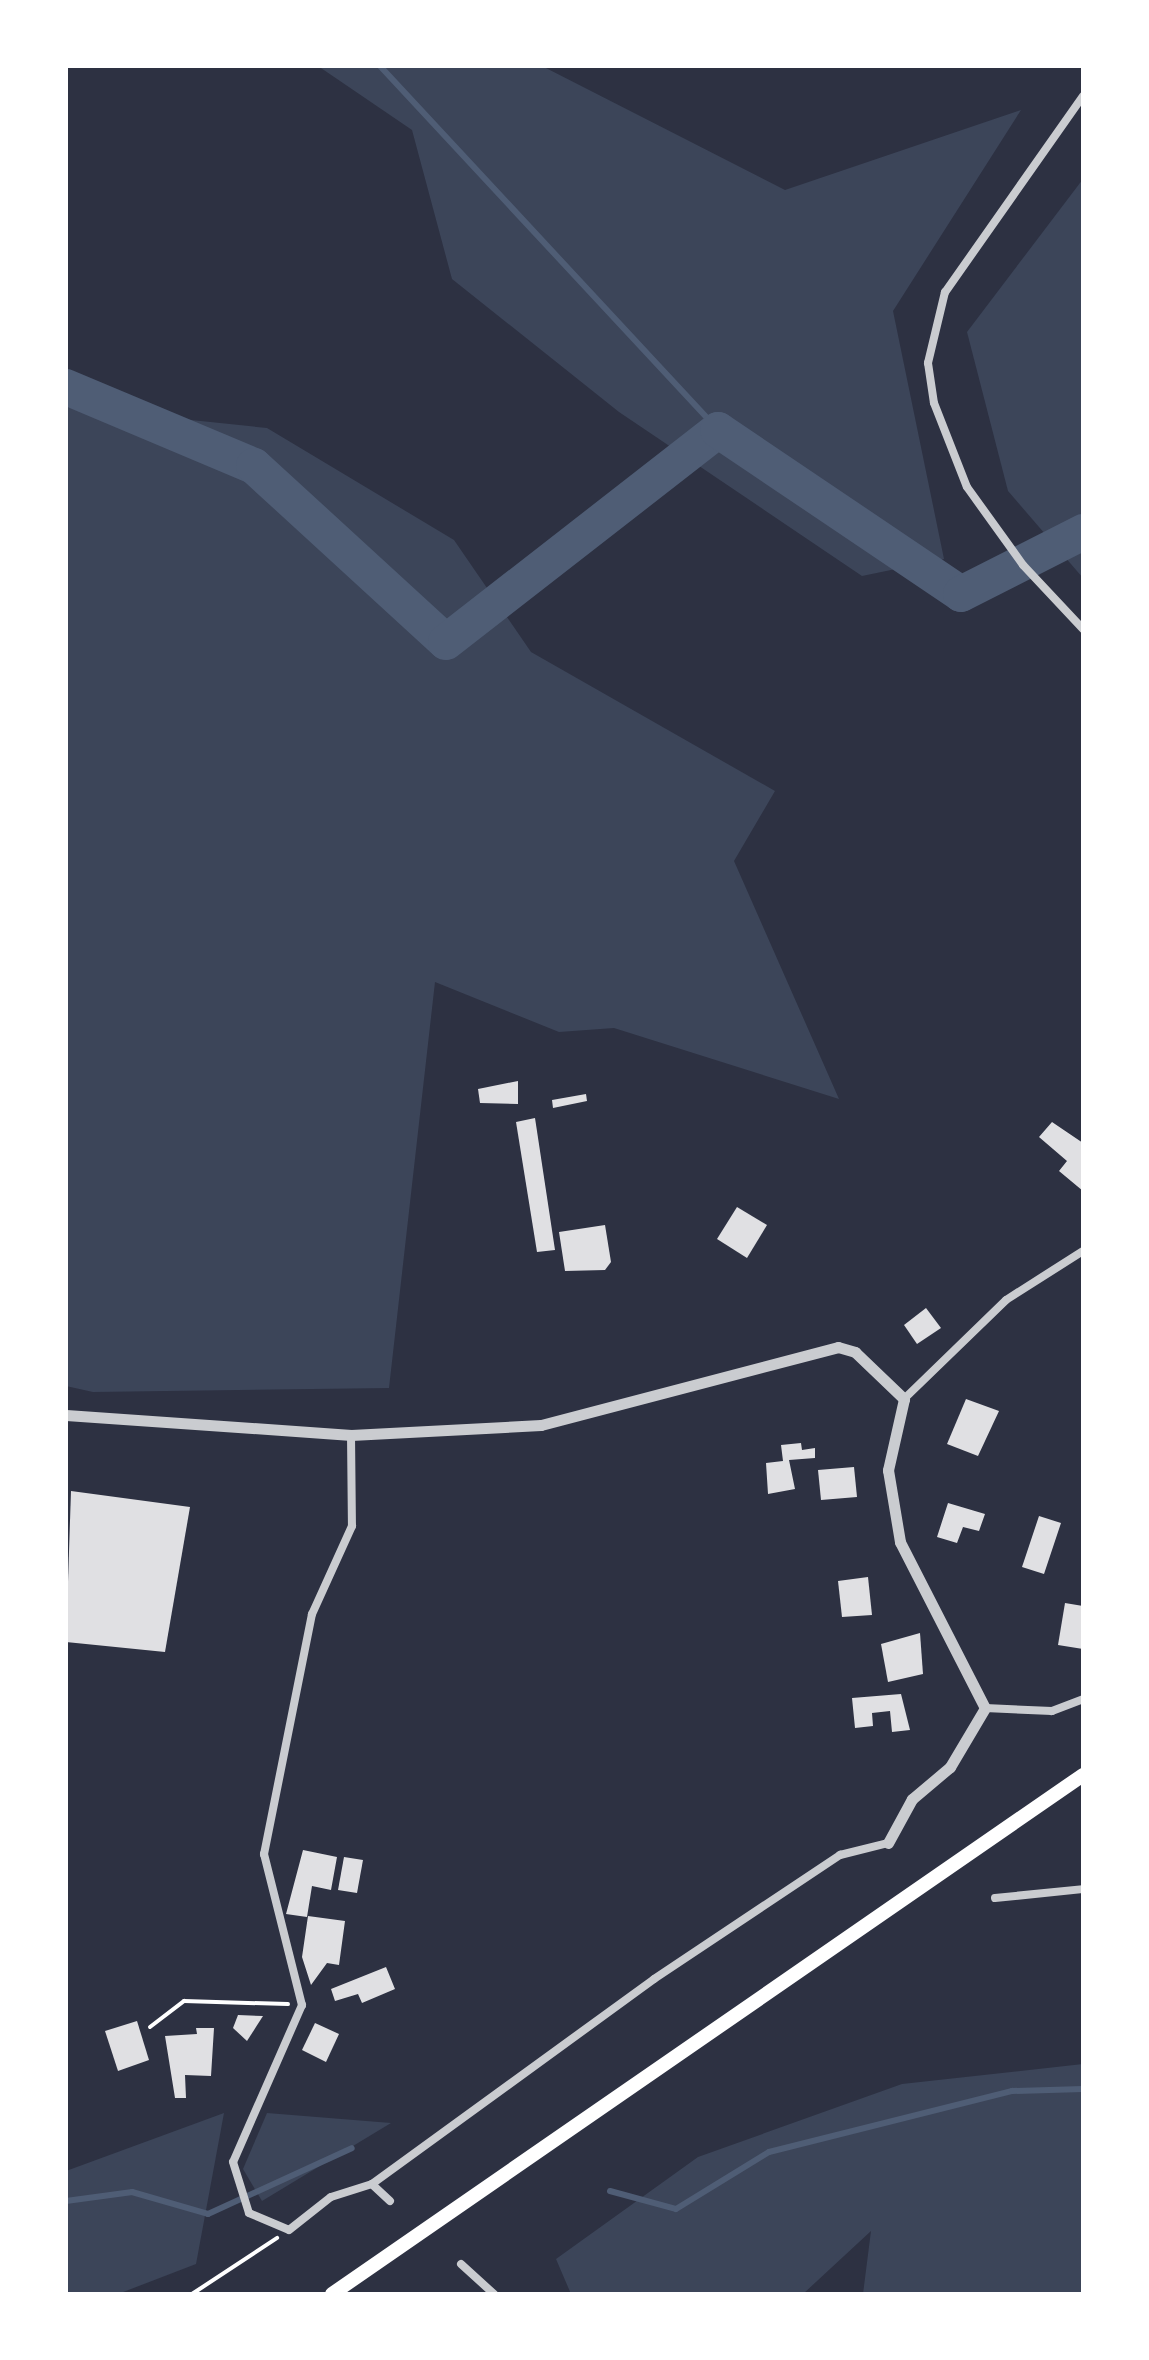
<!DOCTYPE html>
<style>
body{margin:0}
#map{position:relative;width:1149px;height:2360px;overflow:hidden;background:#2d3142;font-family:Montserrat,sans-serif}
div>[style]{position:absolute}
.green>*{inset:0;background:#3c4559}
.stream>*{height:6px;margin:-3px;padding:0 3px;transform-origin:3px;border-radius:3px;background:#4f5d75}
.river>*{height:36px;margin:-18px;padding:0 18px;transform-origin:18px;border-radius:18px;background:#4f5d75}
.building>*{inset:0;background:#e0e0e3}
.path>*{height:4px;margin:-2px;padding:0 2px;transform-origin:2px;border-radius:2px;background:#fff}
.minor>*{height:8px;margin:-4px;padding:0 4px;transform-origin:4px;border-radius:4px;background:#caccd0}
.tertiary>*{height:11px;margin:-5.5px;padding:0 5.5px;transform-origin:5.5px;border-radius:5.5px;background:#caccd0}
.trunk>*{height:14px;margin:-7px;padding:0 7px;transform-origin:7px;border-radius:7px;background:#fff}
span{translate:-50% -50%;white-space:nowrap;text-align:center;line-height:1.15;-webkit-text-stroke:6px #fff;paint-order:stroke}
.frame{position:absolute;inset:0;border:68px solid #fff;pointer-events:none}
</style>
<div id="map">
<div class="green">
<i style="clip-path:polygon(318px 66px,542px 66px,785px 190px,1021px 110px,893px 311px,944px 559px,862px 576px,619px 412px,452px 279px,412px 130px)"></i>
<i style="clip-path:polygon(1083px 179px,1083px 578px,1008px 491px,967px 332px)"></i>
<i style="clip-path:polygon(66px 407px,267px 428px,454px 540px,531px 652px,775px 791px,734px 861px,839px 1099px,614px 1028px,559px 1032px,435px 982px,389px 1388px,93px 1392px,66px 1386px)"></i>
<i style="clip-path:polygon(1083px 2064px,1083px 2294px,863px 2294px,871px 2231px,803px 2294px,571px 2294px,556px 2259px,698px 2157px,902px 2084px)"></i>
<i style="clip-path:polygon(224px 2113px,196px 2264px,118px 2294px,66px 2294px,66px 2171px)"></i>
<i style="clip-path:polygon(267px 2113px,391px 2123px,262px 2201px,243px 2169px)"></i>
</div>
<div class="stream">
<i style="left:380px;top:66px;width:497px;rotate:47.1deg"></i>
<i style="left:610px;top:2191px;width:68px;rotate:15.3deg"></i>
<i style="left:676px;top:2209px;width:109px;rotate:-31.5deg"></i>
<i style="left:769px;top:2152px;width:251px;rotate:-14.1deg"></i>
<i style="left:1012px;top:2091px;width:71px;rotate:-1.6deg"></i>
<i style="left:66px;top:2201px;width:67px;rotate:-7.8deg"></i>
<i style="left:132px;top:2192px;width:79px;rotate:16.1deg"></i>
<i style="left:208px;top:2214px;width:158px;rotate:-24.6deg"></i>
</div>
<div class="river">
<i style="left:66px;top:387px;width:204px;rotate:22.8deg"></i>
<i style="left:254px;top:466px;width:260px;rotate:42.5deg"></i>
<i style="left:446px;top:642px;width:345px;rotate:-37.9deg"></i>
<i style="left:718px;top:430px;width:293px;rotate:34deg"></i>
<i style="left:961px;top:594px;width:137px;rotate:-26.9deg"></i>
</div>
<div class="building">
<i style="clip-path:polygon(518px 1081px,518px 1104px,480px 1103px,478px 1089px)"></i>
<i style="clip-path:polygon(586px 1094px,587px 1101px,553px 1108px,552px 1100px)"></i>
<i style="clip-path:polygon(535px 1118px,555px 1250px,537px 1252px,516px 1122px)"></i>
<i style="clip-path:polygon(1052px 1122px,1083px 1143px,1083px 1191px,1059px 1171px,1067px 1161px,1039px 1137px)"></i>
<i style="clip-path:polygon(737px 1207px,767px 1225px,747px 1258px,717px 1239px)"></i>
<i style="clip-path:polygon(605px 1225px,611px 1262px,605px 1270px,565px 1271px,559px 1232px)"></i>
<i style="clip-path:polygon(926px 1308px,941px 1328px,917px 1344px,904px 1325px)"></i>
<i style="clip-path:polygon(966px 1399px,999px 1411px,978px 1456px,947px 1444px)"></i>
<i style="clip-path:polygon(801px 1443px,802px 1450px,815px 1448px,815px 1458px,789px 1460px,795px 1489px,768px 1494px,766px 1463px,783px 1461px,781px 1445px)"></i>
<i style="clip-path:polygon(854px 1467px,857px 1497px,821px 1500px,818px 1470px)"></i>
<i style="clip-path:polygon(71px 1491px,190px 1507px,165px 1652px,66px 1642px)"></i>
<i style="clip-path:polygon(948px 1503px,985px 1514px,979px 1531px,963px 1527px,957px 1543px,937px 1537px)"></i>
<i style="clip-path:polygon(1039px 1516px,1061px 1523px,1044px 1574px,1022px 1567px)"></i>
<i style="clip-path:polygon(868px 1577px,872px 1615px,842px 1617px,838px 1581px)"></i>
<i style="clip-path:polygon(1065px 1603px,1083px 1606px,1083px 1649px,1058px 1645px)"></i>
<i style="clip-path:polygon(920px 1633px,923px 1674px,888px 1682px,881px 1644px)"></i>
<i style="clip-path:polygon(901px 1694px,910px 1730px,892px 1732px,890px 1711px,872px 1713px,873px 1726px,855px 1728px,852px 1698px)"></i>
<i style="clip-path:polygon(303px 1850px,337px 1857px,331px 1890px,312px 1886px,307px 1917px,286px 1914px)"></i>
<i style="clip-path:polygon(344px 1857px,363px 1860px,357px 1893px,338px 1890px)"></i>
<i style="clip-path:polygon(308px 1916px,345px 1921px,339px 1965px,327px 1963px,311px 1985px,302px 1957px)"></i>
<i style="clip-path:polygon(386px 1967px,395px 1989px,362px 2003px,358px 1994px,335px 2001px,331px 1989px)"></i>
<i style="clip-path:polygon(238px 2015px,263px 2016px,247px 2041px,233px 2028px)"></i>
<i style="clip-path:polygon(137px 2021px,149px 2060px,118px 2071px,105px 2031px)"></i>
<i style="clip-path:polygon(315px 2023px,339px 2034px,326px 2062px,302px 2050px)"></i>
<i style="clip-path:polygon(196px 2028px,214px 2028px,211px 2076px,185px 2075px,186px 2098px,175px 2098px,165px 2036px,197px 2034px)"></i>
</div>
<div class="path">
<i style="left:150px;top:2027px;width:43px;rotate:-37.4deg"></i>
<i style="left:184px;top:2001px;width:104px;rotate:1.7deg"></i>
<i style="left:192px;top:2294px;width:102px;rotate:-33.4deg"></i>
</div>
<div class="minor">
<i style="left:1083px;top:96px;width:240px;rotate:125.1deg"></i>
<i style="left:945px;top:292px;width:73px;rotate:103.5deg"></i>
<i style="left:928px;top:363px;width:40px;rotate:81.5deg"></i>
<i style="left:934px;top:403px;width:90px;rotate:68.6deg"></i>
<i style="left:967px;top:487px;width:96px;rotate:54.3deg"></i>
<i style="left:1023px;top:565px;width:88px;rotate:46.8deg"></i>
<i style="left:904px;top:1399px;width:142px;rotate:-44.1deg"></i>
<i style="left:1006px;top:1300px;width:91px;rotate:-32.5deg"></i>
<i style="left:351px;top:1435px;width:91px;rotate:89.4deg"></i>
<i style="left:352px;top:1526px;width:97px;rotate:114.4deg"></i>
<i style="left:312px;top:1614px;width:245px;rotate:101.3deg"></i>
<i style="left:264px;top:1854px;width:156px;rotate:75.9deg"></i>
<i style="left:302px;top:2005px;width:171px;rotate:113.7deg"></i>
<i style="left:233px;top:2162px;width:53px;rotate:72.6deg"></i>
<i style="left:249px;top:2213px;width:43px;rotate:23deg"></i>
<i style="left:289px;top:2230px;width:53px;rotate:-38.2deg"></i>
<i style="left:331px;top:2197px;width:43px;rotate:-17.6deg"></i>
<i style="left:985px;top:1708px;width:67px;rotate:2.6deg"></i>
<i style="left:1052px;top:1711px;width:33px;rotate:-21deg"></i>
<i style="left:995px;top:1898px;width:88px;rotate:-5.8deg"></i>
<i style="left:390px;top:2201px;width:25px;rotate:-137deg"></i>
<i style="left:372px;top:2184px;width:349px;rotate:-36deg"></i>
<i style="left:654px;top:1979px;width:224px;rotate:-33.7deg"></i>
<i style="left:840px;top:1855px;width:49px;rotate:-14deg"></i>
<i style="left:461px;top:2264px;width:45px;rotate:42.3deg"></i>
</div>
<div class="tertiary">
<i style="left:66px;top:1415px;width:286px;rotate:4deg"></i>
<i style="left:351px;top:1435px;width:190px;rotate:-3deg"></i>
<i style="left:541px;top:1425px;width:307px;rotate:-14.7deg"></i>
<i style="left:838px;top:1347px;width:18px;rotate:16deg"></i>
<i style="left:855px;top:1352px;width:68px;rotate:43.8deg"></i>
<i style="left:904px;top:1399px;width:73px;rotate:102.7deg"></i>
<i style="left:888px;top:1470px;width:73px;rotate:80.5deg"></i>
<i style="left:900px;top:1542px;width:186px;rotate:62.9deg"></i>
<i style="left:985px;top:1708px;width:69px;rotate:120.7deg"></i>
<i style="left:950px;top:1767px;width:50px;rotate:139.9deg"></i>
<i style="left:912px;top:1799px;width:50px;rotate:118.6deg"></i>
</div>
<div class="trunk">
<i style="left:332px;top:2294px;width:913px;rotate:-34.65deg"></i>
</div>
<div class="frame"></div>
</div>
